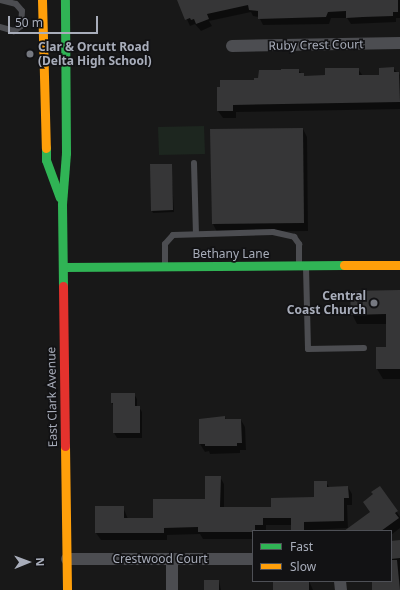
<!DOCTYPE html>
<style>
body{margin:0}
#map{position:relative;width:400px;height:590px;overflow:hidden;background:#181818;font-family:"Noto Sans",sans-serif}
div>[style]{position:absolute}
.green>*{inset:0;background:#1d261f}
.shadow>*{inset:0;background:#0007}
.building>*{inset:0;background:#363637}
.lane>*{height:6px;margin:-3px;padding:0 3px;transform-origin:3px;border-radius:3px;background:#4c4d51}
.street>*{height:12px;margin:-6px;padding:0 6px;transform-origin:6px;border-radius:6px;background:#4c4d51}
.fast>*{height:9px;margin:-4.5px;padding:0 4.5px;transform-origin:4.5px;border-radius:4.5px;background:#30b455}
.slow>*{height:9px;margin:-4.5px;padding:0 4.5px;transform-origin:4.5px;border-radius:4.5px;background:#ff9f0a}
.jam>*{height:9px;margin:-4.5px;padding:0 4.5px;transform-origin:4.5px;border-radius:4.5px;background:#e5322d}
.dots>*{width:11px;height:11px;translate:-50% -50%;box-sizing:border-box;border:2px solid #121214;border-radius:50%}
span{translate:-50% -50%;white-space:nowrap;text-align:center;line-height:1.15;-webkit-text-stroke:3.5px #121214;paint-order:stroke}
.street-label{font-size:12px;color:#a8adba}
.poi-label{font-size:12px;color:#a8adba;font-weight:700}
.left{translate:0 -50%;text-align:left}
.right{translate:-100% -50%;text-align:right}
.legend{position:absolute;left:252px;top:530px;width:140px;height:52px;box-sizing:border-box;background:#121214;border:1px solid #4e5056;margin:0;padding:5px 7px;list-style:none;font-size:12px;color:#a8adba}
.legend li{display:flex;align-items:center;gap:8px;height:20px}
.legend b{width:20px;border:1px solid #4e5056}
.north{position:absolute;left:8px;top:542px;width:40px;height:40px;-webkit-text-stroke:3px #121214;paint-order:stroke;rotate:89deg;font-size:11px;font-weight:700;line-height:16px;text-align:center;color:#a8adba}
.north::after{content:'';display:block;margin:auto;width:14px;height:18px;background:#a8adba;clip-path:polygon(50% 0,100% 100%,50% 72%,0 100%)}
.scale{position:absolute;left:8px;top:16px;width:90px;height:18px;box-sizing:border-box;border:2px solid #a8adba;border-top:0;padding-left:5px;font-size:12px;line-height:14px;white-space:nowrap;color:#a8adba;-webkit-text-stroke:3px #121214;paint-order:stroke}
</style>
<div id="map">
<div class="green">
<i style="clip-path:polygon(204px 126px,205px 154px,159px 155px,158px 127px)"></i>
</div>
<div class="shadow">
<i style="clip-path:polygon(178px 0,400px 0,400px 18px,396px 18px,396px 22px,351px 24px,347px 18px,331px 18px,329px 24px,263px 25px,259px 17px,253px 16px,251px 12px,209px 21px,212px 26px,201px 31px,195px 24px,190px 26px)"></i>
<i style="clip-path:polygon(393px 68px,400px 75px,400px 109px,236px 112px,236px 118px,223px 118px,218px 111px,255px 81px,298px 70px,305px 77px,326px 76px,358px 69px,363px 76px,380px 76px)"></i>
<i style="clip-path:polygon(303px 129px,307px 137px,308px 231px,217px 232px,213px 224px,211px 130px)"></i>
<i style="clip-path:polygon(171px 165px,174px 212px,153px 213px,152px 211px)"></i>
<i style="clip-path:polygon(400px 291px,400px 379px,383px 379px,377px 369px,388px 348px,387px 324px,357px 324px,352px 314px)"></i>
<i style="clip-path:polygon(134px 394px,137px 399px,137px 407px,139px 407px,142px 412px,142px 438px,117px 438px,114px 433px,114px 407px,112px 403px)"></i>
<i style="clip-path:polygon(225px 417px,226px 420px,241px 420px,245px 427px,246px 450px,240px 450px,240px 453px,210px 454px,209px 451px,205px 452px,200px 444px)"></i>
<i style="clip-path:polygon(220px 477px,224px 484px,224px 508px,272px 508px,315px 498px,326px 482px,329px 487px,348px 487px,352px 494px,352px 505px,347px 505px,348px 528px,292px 531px,292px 525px,266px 525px,266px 531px,253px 531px,253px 539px,203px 539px,200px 534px,167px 535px,167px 540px,101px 540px,96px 533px,96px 507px,123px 507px,128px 519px,154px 519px,206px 500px)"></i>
<i style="clip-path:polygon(380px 487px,400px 517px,400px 528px,391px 535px,391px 531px,354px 531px,371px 513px,374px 495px)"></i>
<i style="clip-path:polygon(400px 541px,400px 590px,373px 590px,391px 581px,391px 542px)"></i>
<i style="clip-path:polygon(219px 581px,221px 590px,205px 590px)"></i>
<i style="clip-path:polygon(274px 581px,309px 581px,313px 590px,275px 590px)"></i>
</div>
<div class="building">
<i style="clip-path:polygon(177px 0,398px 0,398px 12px,393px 12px,393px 16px,363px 17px,346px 18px,346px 11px,328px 12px,326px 17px,258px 19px,258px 11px,249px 10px,248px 5px,207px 14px,209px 19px,196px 24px,194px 19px,191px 20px,190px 18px,185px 20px)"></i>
<i style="clip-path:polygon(394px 67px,394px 72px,399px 72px,400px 102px,233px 105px,233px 111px,217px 111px,217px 87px,220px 87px,220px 80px,254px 80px,254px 78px,258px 78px,259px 70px,281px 70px,281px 69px,299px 69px,299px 73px,304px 73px,304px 76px,325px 75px,325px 68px,359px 68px,359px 75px,379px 75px,379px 68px)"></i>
<i style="clip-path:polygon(303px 128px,304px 223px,212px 224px,210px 129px)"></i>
<i style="clip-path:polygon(150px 164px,172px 164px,173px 210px,151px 211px)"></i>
<i style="clip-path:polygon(400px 290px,400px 369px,376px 369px,376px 347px,386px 347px,386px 314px,351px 315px,350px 291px)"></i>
<i style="clip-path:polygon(111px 393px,135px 393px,135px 406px,140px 406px,140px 433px,113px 433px,113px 403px,111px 403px)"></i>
<i style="clip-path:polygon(225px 416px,225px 419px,241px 419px,242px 443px,237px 443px,237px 446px,205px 446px,205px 444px,199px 444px,199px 419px)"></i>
<i style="clip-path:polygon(205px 476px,221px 476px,220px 507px,271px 507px,271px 498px,314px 497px,314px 481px,327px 481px,327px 487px,348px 486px,349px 498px,344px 498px,344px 521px,304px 522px,304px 530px,291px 531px,291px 518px,263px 518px,263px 525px,255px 525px,255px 531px,253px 532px,198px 532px,198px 527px,164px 528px,164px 533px,95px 533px,95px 506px,124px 506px,124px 518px,153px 518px,153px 499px,205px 499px)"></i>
<i style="clip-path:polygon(380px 486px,398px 511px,395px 513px,399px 518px,381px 531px,344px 531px,370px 512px,363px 502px,373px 494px,371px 492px)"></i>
<i style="clip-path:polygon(400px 540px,400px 558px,391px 559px,391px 541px)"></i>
<i style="clip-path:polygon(391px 560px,397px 560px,400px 590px,372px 590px,372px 581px,391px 581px)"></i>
<i style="clip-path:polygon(204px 580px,219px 580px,219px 590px,204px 590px)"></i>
<i style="clip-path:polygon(273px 581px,309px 581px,309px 590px,273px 590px)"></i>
</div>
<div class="lane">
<i style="left:0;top:0;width:16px;rotate:14deg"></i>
<i style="left:16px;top:4px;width:9px;rotate:49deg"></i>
<i style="left:22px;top:11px;width:15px;rotate:94deg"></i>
<i style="left:21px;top:26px;width:9px;rotate:144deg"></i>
<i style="left:14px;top:31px;width:15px;rotate:-164deg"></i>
<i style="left:194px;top:163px;width:71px;rotate:88.4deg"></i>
<i style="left:165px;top:265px;width:21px;rotate:-90deg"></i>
<i style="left:165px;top:244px;width:12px;rotate:-48deg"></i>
<i style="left:173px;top:235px;width:100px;rotate:-1.7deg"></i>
<i style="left:273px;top:232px;width:22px;rotate:13deg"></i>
<i style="left:294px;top:237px;width:9px;rotate:54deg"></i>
<i style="left:299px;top:244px;width:20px;rotate:90deg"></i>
<i style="left:306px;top:267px;width:82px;rotate:88.6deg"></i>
<i style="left:308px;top:349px;width:56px;rotate:-1deg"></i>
</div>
<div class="street">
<i style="left:232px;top:46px;width:168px;rotate:-1deg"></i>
<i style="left:67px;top:559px;width:186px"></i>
<i style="left:172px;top:559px;width:31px;rotate:90deg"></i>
<i style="left:340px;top:581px;width:9px;rotate:84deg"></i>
</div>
<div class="fast">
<i style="left:46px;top:148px;width:12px;rotate:90deg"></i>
<i style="left:46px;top:160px;width:40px;rotate:69.8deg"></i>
<i style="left:63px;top:267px;width:281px;rotate:-0.4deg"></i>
<i style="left:63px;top:286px;width:82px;rotate:-90.7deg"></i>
<i style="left:62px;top:204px;width:51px;rotate:-85.5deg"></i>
<i style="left:66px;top:153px;width:153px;rotate:-90.4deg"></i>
</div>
<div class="slow">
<i style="left:42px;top:0;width:148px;rotate:88.5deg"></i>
<i style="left:344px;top:265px;width:56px"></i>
<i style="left:65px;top:446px;width:144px;rotate:89.2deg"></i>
</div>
<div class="jam">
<i style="left:63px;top:286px;width:160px;rotate:89.3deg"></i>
</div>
<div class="dots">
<i style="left:30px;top:54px;background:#767981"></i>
<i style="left:374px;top:303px;background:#767981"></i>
</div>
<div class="street-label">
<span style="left:316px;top:45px;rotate:-1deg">Ruby Crest Court</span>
<span style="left:231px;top:254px">Bethany Lane</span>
<span style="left:52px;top:397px;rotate:-91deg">East Clark Avenue</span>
<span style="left:160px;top:559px">Crestwood Court</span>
</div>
<div class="poi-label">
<span class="left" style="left:38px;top:54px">Clar &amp; Orcutt Road<br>(Delta High School)</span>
<span class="right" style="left:366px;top:303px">Central<br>Coast Church</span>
</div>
<ul class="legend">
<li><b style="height:5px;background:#30b455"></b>Fast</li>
<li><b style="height:5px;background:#ff9f0a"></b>Slow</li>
</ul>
<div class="north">N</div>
<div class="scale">50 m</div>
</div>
